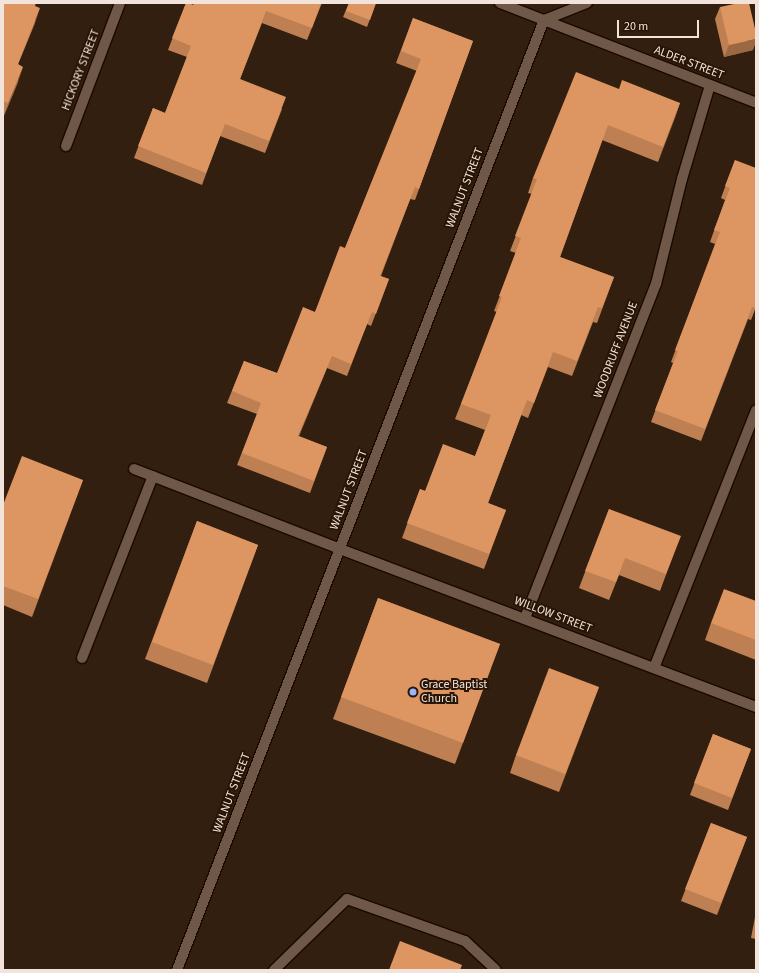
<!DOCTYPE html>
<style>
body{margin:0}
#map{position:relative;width:759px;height:973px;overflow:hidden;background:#331f10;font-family:"Source Sans 3",sans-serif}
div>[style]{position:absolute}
.roads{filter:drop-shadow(1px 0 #1a0800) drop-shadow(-1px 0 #1a0800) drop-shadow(0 1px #1a0800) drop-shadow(0 -1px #1a0800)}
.service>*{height:10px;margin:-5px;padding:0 5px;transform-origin:5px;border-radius:5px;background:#6f5847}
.minor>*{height:10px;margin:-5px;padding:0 5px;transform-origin:5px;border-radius:5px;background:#6f5847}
.tertiary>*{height:10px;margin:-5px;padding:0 5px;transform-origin:5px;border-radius:5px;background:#6f5847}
.wall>*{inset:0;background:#be8053}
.shaded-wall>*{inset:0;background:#9b6844}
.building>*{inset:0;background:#dd9561}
.dots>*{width:11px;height:11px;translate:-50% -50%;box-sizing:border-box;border:2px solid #291506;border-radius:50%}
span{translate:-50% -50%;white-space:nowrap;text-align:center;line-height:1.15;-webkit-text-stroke:4px #291506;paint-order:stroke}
.street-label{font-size:12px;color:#f2e4da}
.poi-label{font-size:12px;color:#f2e4da}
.left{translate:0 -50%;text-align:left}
.frame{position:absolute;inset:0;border:4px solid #f2e4da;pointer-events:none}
.scale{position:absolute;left:617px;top:20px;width:82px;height:18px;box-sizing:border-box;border:2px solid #f2e4da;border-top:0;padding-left:5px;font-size:12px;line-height:14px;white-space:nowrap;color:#f2e4da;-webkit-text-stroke:3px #291506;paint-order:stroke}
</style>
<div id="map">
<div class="roads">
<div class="service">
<i style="left:134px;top:469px;width:221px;rotate:21.2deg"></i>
<i style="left:82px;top:658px;width:195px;rotate:-68.7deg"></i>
<i style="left:654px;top:668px;width:277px;rotate:-68.4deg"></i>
<i style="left:274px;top:970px;width:102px;rotate:-44.2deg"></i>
<i style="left:347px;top:899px;width:125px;rotate:19.6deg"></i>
<i style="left:465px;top:941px;width:42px;rotate:43.1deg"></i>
</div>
<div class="minor">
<i style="left:544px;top:20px;width:46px;rotate:-21.6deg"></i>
<i style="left:66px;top:146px;width:153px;rotate:-69.3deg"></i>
<i style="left:340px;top:549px;width:445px;rotate:20.8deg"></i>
<i style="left:525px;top:618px;width:359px;rotate:-68.6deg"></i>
<i style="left:656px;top:284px;width:108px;rotate:-76.1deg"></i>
<i style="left:682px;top:179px;width:98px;rotate:-73.4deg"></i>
</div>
<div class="tertiary">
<i style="left:500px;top:3px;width:275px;rotate:21.3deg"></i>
<i style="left:177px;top:970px;width:1018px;rotate:-68.88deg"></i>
</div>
</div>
<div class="wall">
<i style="clip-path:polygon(3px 3px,35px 6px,35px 23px,18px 64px,18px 82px,3px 118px)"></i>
<i style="clip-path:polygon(186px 3px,193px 5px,322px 3px,307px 40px,262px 23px,240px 79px,282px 109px,265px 153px,220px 136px,202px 185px,134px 158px,153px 108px,165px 113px,187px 57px,168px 50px)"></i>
<i style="clip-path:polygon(349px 3px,376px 3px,367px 27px,343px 17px)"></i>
<i style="clip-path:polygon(720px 7px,753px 50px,724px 57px,715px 19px)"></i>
<i style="clip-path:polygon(413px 18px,473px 41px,415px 200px,410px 199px,381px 276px,389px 279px,371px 326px,367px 324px,347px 376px,327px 368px,299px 436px,327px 447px,310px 493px,237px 465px,257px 414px,227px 403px,244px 361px,277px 373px,315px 312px,345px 248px,417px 71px,396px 63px)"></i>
<i style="clip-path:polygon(619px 89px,680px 103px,658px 162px,602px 140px,560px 257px,614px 277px,597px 323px,593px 322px,572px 376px,548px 367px,528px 418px,521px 415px,488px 503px,506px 510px,484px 569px,402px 538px,420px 489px,425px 491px,475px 456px,485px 430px,455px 419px,497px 312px,494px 311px,516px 253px,510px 251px,532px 194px,528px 193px,533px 178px)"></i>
<i style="clip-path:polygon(735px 160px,756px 307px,751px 320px,748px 319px,701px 441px,651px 422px,673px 363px,671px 362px,715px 244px,710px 242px,725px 200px,721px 198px)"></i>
<i style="clip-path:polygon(83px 480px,32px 617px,3px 605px,3px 505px)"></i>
<i style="clip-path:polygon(609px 509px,674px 553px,660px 591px,619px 575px,609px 600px,579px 588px)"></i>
<i style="clip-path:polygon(197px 521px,258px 545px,207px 683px,145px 659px)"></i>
<i style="clip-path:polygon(378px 598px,500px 644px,455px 764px,333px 719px)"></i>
<i style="clip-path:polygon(756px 601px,756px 660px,705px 640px,711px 623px)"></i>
<i style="clip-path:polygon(599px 687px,559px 792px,510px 773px,516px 755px)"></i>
<i style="clip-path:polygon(713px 734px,751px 749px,728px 810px,690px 795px)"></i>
<i style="clip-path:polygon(711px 823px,747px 837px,717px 915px,681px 901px)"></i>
<i style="clip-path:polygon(756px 914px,756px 939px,751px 938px,755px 917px)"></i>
</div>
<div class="shaded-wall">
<i style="clip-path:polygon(40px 8px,35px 23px,12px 79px,18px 64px)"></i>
<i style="clip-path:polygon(756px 39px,756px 42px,753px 50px,724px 57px,729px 45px)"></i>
<i style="clip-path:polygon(23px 67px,18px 82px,3px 118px,8px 103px)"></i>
<i style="clip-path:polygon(680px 103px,675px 118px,658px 162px,663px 147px)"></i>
<i style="clip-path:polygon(332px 356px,327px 368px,294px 448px,298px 436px)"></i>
</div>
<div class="building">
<i style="clip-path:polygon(3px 3px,36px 3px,35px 6px,40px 8px,18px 64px,23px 67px,8px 103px,3px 101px)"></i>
<i style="clip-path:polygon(186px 3px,189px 3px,193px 5px,194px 3px,321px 3px,312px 28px,266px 11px,240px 79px,286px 97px,269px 141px,225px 124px,206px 173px,138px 146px,153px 108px,165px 113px,191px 46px,172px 38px)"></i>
<i style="clip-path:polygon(349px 3px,376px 3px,370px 20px,346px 11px)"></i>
<i style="clip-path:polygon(739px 3px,749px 3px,756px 33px,756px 39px,729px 45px,720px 7px)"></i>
<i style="clip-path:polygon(413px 18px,473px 41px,419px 189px,415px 187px,380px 276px,389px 279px,376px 314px,372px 312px,351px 364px,332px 356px,298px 436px,327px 447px,314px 481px,242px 453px,261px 403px,232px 391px,244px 361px,277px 373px,303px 307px,315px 312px,340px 246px,345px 248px,421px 59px,401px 51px)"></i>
<i style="clip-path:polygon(576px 72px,619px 89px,622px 80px,680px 103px,663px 147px,608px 125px,560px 257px,614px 277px,602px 308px,598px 307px,577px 361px,553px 352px,534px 403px,527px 400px,488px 503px,506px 510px,489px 554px,407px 523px,420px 489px,425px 491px,443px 444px,475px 456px,491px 415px,461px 404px,502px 297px,499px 296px,521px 238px,515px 236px,537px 179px,533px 178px)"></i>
<i style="clip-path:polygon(735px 160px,756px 168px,756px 308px,752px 307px,705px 429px,655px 410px,678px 351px,675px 350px,720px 232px,714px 230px,730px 188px,725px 186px)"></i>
<i style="clip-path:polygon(22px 456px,83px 480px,38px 599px,3px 586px,3px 505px)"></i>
<i style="clip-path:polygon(609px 509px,681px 536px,666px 574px,625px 558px,616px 582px,585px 571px)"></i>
<i style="clip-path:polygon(197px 521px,258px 545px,213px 665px,152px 642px)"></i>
<i style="clip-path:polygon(724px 589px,756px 601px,756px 640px,711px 623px)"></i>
<i style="clip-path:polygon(378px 598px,500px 644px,463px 743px,341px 697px)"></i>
<i style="clip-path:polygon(549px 668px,599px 687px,565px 774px,516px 755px)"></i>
<i style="clip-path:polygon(713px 734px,751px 749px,732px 798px,694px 783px)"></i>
<i style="clip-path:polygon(711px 823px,747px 837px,721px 903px,685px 889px)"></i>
<i style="clip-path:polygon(400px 941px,462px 965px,460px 970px,389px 970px)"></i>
</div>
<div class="dots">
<i style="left:413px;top:692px;background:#97b6fd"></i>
</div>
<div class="street-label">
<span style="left:689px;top:63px;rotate:21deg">ALDER STREET</span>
<span style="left:81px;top:70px;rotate:-69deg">HICKORY STREET</span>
<span style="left:465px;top:188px;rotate:-69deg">WALNUT STREET</span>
<span style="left:616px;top:350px;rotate:-69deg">WOODRUFF AVENUE</span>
<span style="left:349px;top:490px;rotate:-69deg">WALNUT STREET</span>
<span style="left:553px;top:615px;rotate:21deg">WILLOW STREET</span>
<span style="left:232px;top:793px;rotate:-69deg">WALNUT STREET</span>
</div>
<div class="poi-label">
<span class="left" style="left:421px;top:692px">Grace Baptist<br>Church</span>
</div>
<div class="frame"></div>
<div class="scale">20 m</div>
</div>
